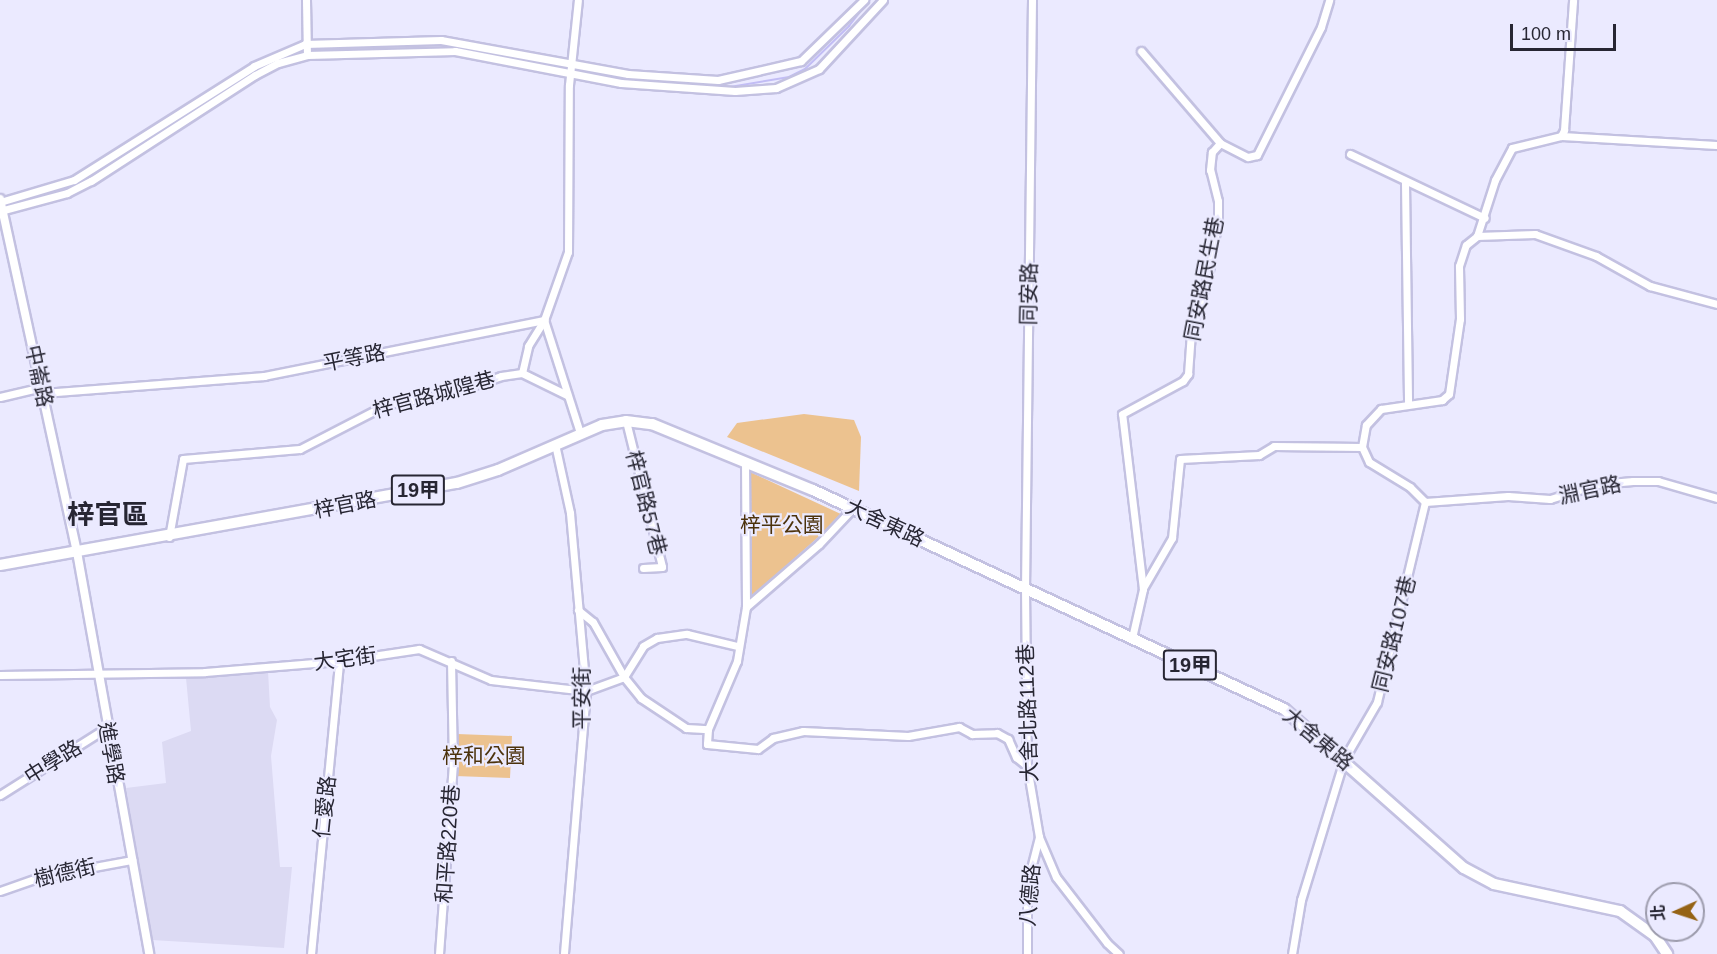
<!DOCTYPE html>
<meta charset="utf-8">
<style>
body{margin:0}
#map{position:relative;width:1717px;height:954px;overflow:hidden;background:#ebeaff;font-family:Helvetica,"Noto Sans TC",sans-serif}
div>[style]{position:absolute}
.built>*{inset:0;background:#dcdaf3}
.green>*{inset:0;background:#ecc28f}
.stream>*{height:2px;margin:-1px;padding:0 1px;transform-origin:1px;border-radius:1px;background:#c2bdf5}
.roads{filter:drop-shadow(2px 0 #c3c1e1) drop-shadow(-2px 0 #c3c1e1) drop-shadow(0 2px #c3c1e1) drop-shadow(0 -2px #c3c1e1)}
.minor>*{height:7px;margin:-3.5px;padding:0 3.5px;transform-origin:3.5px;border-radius:3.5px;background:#fff}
.tertiary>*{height:8px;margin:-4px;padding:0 4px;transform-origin:4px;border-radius:4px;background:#fff}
.primary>*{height:10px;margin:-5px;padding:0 5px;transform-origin:5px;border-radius:5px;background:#fff}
span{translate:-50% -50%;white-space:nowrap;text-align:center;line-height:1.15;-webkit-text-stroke:4.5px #ebeaff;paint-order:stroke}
.shield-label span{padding:2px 4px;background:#ebeaff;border:2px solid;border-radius:4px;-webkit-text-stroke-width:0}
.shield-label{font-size:20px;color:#272633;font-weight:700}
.street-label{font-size:21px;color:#272633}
.park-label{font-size:21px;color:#4c320c}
.district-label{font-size:27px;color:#272633;font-weight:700}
.north{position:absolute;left:1645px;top:882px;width:60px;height:60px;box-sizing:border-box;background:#ebeaff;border:2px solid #9d9cad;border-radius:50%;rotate:267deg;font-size:16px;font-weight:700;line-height:24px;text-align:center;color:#272633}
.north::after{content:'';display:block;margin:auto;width:21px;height:27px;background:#956315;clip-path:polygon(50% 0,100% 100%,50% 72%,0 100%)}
.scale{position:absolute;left:1510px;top:24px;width:106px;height:27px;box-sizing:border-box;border:3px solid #272633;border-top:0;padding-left:8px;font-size:18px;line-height:21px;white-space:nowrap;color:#272633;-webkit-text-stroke:4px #ebeaff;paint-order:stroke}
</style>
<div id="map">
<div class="built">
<i style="clip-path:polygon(268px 671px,270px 707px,277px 720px,271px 756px,280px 867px,292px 867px,284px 948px,152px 940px,126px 788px,166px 783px,162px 742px,191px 731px,186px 678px)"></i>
</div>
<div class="green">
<i style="clip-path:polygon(804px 414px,854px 420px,861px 437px,859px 491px,727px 437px,737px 423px)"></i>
<i style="clip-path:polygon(748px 471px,843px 515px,748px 600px)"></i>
<i style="clip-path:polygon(457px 734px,512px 736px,510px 778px,455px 776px)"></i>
</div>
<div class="stream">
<i style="left:284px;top:56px;width:21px;rotate:-11deg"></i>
<i style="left:730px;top:87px;width:60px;rotate:-9.6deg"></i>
<i style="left:789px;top:77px;width:18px;rotate:-27deg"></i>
<i style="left:805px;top:69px;width:62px;rotate:-44.3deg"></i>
<i style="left:849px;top:26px;width:33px;rotate:-52deg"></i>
<i style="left:14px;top:201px;width:66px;rotate:-15.9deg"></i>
<i style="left:77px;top:183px;width:220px;rotate:-32.2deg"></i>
</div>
<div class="roads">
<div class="minor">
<i style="left:306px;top:0;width:55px;rotate:89deg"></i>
<i style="left:1032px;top:0;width:588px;rotate:90.68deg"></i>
<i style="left:1025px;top:588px;width:178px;rotate:89.4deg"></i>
<i style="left:1027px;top:766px;width:72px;rotate:80.4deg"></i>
<i style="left:1039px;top:837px;width:43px;rotate:67deg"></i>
<i style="left:1056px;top:877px;width:83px;rotate:52.3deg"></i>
<i style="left:1107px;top:943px;width:16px;rotate:43deg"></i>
<i style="left:1141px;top:51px;width:121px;rotate:49.3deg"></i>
<i style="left:1561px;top:136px;width:156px;rotate:3.3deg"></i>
<i style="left:1350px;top:154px;width:149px;rotate:25.4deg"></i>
<i style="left:1405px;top:183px;width:220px;rotate:89.2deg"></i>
<i style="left:0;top:202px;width:77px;rotate:-16.6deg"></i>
<i style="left:74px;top:180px;width:213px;rotate:-32.3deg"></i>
<i style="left:254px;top:66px;width:56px;rotate:-23.3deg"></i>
<i style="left:305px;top:44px;width:136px;rotate:-1.7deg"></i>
<i style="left:441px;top:40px;width:190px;rotate:10.3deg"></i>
<i style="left:628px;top:74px;width:90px;rotate:3.8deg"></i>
<i style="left:718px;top:80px;width:85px;rotate:-12.9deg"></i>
<i style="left:801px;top:61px;width:88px;rotate:-44.1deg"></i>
<i style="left:0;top:211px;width:69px;rotate:-15deg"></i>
<i style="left:67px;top:193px;width:27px;rotate:-27deg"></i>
<i style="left:91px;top:181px;width:195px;rotate:-32.9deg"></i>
<i style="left:255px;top:75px;width:26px;rotate:-28deg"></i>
<i style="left:278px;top:63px;width:30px;rotate:-15deg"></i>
<i style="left:307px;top:55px;width:148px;rotate:-1.5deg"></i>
<i style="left:455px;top:51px;width:169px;rotate:10.9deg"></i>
<i style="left:621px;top:83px;width:114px;rotate:4deg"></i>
<i style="left:735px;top:91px;width:41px;rotate:-4.2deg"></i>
<i style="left:776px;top:88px;width:47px;rotate:-23.8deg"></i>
<i style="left:819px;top:69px;width:94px;rotate:-47.2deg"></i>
<i style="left:1477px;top:236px;width:59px;rotate:-72.2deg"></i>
<i style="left:1495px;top:180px;width:36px;rotate:-62deg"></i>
<i style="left:1512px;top:148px;width:50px;rotate:-13.8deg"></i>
<i style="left:1561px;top:136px;width:7px;rotate:-63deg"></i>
<i style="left:1564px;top:130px;width:130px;rotate:-86deg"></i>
<i style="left:522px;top:373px;width:28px;rotate:-77deg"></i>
<i style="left:528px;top:346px;width:31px;rotate:-58deg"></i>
<i style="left:544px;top:320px;width:72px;rotate:-70.6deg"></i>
<i style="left:568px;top:252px;width:167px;rotate:-89.7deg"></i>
<i style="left:569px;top:85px;width:85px;rotate:-84deg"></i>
<i style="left:43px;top:393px;width:222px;rotate:-4.4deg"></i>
<i style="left:264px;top:376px;width:286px;rotate:-11.3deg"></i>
<i style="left:544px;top:320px;width:119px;rotate:72.3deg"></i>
<i style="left:0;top:397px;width:43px;rotate:-13.4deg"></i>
<i style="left:626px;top:421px;width:150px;rotate:76.1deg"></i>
<i style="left:662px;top:567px;width:19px;rotate:177deg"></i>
<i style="left:555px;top:444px;width:71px;rotate:77.7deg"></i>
<i style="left:570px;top:513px;width:179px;rotate:84.9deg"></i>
<i style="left:586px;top:691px;width:264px;rotate:94.8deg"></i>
<i style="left:745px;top:461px;width:146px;rotate:89.6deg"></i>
<i style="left:746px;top:607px;width:55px;rotate:99.5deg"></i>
<i style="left:737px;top:661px;width:74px;rotate:113.1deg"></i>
<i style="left:708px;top:729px;width:15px;rotate:94deg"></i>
<i style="left:707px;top:744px;width:51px;rotate:5.6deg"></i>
<i style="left:758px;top:749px;width:19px;rotate:-36deg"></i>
<i style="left:773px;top:738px;width:31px;rotate:-13deg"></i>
<i style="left:803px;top:731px;width:105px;rotate:2.7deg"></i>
<i style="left:908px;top:736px;width:52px;rotate:-10deg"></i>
<i style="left:959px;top:727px;width:15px;rotate:28deg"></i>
<i style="left:972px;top:734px;width:25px;rotate:-2deg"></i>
<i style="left:997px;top:733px;width:13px;rotate:29deg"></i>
<i style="left:1008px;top:739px;width:20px;rotate:66deg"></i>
<i style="left:1016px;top:757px;width:14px;rotate:39deg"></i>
<i style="left:1425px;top:502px;width:21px;rotate:-135deg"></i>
<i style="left:1410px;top:487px;width:48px;rotate:-148.6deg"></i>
<i style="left:1369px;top:462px;width:17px;rotate:-115deg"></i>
<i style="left:1362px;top:447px;width:22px;rotate:-80deg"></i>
<i style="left:1366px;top:425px;width:22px;rotate:-47deg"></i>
<i style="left:1381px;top:409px;width:62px;rotate:-8.4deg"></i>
<i style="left:1442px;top:400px;width:9px;rotate:-41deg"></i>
<i style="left:1449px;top:394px;width:76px;rotate:-81.7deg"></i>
<i style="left:1460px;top:319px;width:53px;rotate:-91.1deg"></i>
<i style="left:1459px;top:266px;width:22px;rotate:-72deg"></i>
<i style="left:1466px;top:245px;width:14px;rotate:-39deg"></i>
<i style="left:1477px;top:236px;width:58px;rotate:-2deg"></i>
<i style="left:1535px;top:234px;width:65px;rotate:19.8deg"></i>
<i style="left:1596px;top:256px;width:62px;rotate:29.1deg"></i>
<i style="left:1650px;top:286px;width:69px;rotate:15deg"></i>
<i style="left:1425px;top:502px;width:83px;rotate:-4.1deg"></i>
<i style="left:1508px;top:496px;width:42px;rotate:4.1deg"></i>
<i style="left:1550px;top:499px;width:50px;rotate:-17.4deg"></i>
<i style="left:1598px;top:484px;width:35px;rotate:-5deg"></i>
<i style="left:1633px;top:481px;width:25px"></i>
<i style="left:1658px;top:481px;width:61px;rotate:16.1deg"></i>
<i style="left:169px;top:537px;width:79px;rotate:-79.8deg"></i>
<i style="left:183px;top:459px;width:117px;rotate:-4.9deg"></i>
<i style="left:300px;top:449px;width:98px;rotate:-27.3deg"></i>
<i style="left:387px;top:404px;width:58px;rotate:-9deg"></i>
<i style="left:444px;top:395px;width:60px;rotate:-18.4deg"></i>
<i style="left:501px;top:376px;width:21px;rotate:-8deg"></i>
<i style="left:522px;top:373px;width:50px;rotate:26.1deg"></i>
<i style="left:1143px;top:588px;width:58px;rotate:-59.9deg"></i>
<i style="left:1172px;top:538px;width:79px;rotate:-84.2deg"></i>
<i style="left:1180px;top:459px;width:79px;rotate:-2.9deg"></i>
<i style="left:1259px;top:455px;width:17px;rotate:-31deg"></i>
<i style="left:1274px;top:446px;width:88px;rotate:0.7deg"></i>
<i style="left:746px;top:607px;width:96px;rotate:-40.8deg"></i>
<i style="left:819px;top:544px;width:50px;rotate:-46.6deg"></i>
<i style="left:578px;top:610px;width:19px;rotate:39deg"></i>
<i style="left:593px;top:622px;width:63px;rotate:60.6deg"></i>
<i style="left:624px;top:677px;width:27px;rotate:51deg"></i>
<i style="left:641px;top:698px;width:54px;rotate:33.7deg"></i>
<i style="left:686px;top:728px;width:22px;rotate:3deg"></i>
<i style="left:1132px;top:638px;width:50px;rotate:-77.3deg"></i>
<i style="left:1143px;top:589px;width:176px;rotate:-96.8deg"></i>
<i style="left:1122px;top:414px;width:69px;rotate:-28.4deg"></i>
<i style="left:1183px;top:381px;width:9px;rotate:-54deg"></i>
<i style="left:1188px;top:374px;width:42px;rotate:-85.9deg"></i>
<i style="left:1191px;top:332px;width:59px;rotate:-73.1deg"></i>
<i style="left:1208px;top:276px;width:57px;rotate:-79.9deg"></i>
<i style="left:1218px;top:220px;width:19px;rotate:-90deg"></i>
<i style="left:1218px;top:201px;width:32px;rotate:-104deg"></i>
<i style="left:1210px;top:170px;width:18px;rotate:-84deg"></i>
<i style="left:1212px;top:152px;width:12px;rotate:-48deg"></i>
<i style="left:1220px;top:143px;width:31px;rotate:27deg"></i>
<i style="left:1248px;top:157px;width:9px;rotate:-13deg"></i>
<i style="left:1257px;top:155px;width:143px;rotate:-63.4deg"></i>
<i style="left:1321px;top:27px;width:28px;rotate:-73deg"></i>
<i style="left:0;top:675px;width:205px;rotate:-0.8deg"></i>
<i style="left:205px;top:672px;width:134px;rotate:-4.7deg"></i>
<i style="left:339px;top:661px;width:81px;rotate:-8.5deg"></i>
<i style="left:419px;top:649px;width:78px;rotate:23.3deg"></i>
<i style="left:491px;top:680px;width:96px;rotate:6.6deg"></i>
<i style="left:586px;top:691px;width:40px;rotate:-20.2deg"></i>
<i style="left:624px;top:677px;width:36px;rotate:-58deg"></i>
<i style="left:643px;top:646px;width:16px;rotate:-30deg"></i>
<i style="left:657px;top:638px;width:30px;rotate:-8deg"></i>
<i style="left:687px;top:634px;width:51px;rotate:13.5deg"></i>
<i style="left:0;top:795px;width:125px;rotate:-32.3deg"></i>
<i style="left:0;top:891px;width:42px;rotate:-19.3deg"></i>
<i style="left:40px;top:877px;width:94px;rotate:-10.5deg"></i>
<i style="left:311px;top:954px;width:294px;rotate:-84.5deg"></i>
<i style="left:439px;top:954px;width:190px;rotate:-85.8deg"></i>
<i style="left:453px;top:765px;width:104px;rotate:-91.1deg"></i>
<i style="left:1027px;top:954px;width:70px;rotate:-90deg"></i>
<i style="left:1027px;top:884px;width:49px;rotate:-75.7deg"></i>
<i style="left:1292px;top:954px;width:55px;rotate:-80.5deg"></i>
<i style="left:1301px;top:900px;width:147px;rotate:-73deg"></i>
<i style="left:1344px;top:759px;width:66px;rotate:-59.9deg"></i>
<i style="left:1377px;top:702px;width:206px;rotate:-76.5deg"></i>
</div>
<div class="tertiary">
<i style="left:0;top:199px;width:361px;rotate:77.7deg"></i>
<i style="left:77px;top:552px;width:408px;rotate:79.8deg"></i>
</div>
<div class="primary">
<i style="left:0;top:565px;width:464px;rotate:-10.2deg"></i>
<i style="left:457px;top:483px;width:43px;rotate:-17.6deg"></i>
<i style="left:498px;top:470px;width:113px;rotate:-23.4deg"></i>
<i style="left:602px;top:425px;width:24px;rotate:-9deg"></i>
<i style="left:626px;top:421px;width:26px;rotate:7deg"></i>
<i style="left:652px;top:424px;width:174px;rotate:22.3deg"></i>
<i style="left:813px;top:490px;width:519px;rotate:24.94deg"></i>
<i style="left:1284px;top:709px;width:240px;rotate:41.5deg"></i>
<i style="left:1464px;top:868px;width:34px;rotate:28deg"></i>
<i style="left:1494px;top:884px;width:129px;rotate:12.1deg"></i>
<i style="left:1620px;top:911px;width:43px;rotate:35.5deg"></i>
<i style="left:1655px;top:936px;width:22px;rotate:56deg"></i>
</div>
</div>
<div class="shield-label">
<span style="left:418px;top:490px">19甲</span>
<span style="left:1190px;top:665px">19甲</span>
</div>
<div class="street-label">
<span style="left:1204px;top:279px;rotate:-79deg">同安路民生巷</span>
<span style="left:1029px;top:294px;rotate:-89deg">同安路</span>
<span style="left:354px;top:358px;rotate:-11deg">平等路</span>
<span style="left:39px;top:376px;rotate:78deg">中崙路</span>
<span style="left:434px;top:395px;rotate:-15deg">梓官路城隍巷</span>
<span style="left:1590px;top:490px;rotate:-12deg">淵官路</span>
<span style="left:646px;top:503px;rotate:76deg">梓官路57巷</span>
<span style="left:345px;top:505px;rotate:-11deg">梓官路</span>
<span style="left:885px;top:523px;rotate:25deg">大舍東路</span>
<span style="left:1394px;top:634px;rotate:-76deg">同安路107巷</span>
<span style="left:345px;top:659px;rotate:-7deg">大宅街</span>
<span style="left:582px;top:698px;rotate:-90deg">平安街</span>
<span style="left:1028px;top:713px;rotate:-92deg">大舍北路112巷</span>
<span style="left:1318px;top:739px;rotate:40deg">大舍東路</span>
<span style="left:111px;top:753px;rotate:80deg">進學路</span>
<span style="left:53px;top:762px;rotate:-32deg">中學路</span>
<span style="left:325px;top:807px;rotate:-84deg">仁愛路</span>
<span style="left:448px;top:844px;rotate:-86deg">和平路220巷</span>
<span style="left:65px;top:873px;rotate:-13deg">樹德街</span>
<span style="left:1030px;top:895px;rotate:-85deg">八德路</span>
</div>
<div class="park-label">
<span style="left:782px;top:525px">梓平公園</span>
<span style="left:484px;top:756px">梓和公園</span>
</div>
<div class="district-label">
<span style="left:108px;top:516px">梓官區</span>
</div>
<div class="north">北</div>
<div class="scale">100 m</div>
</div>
